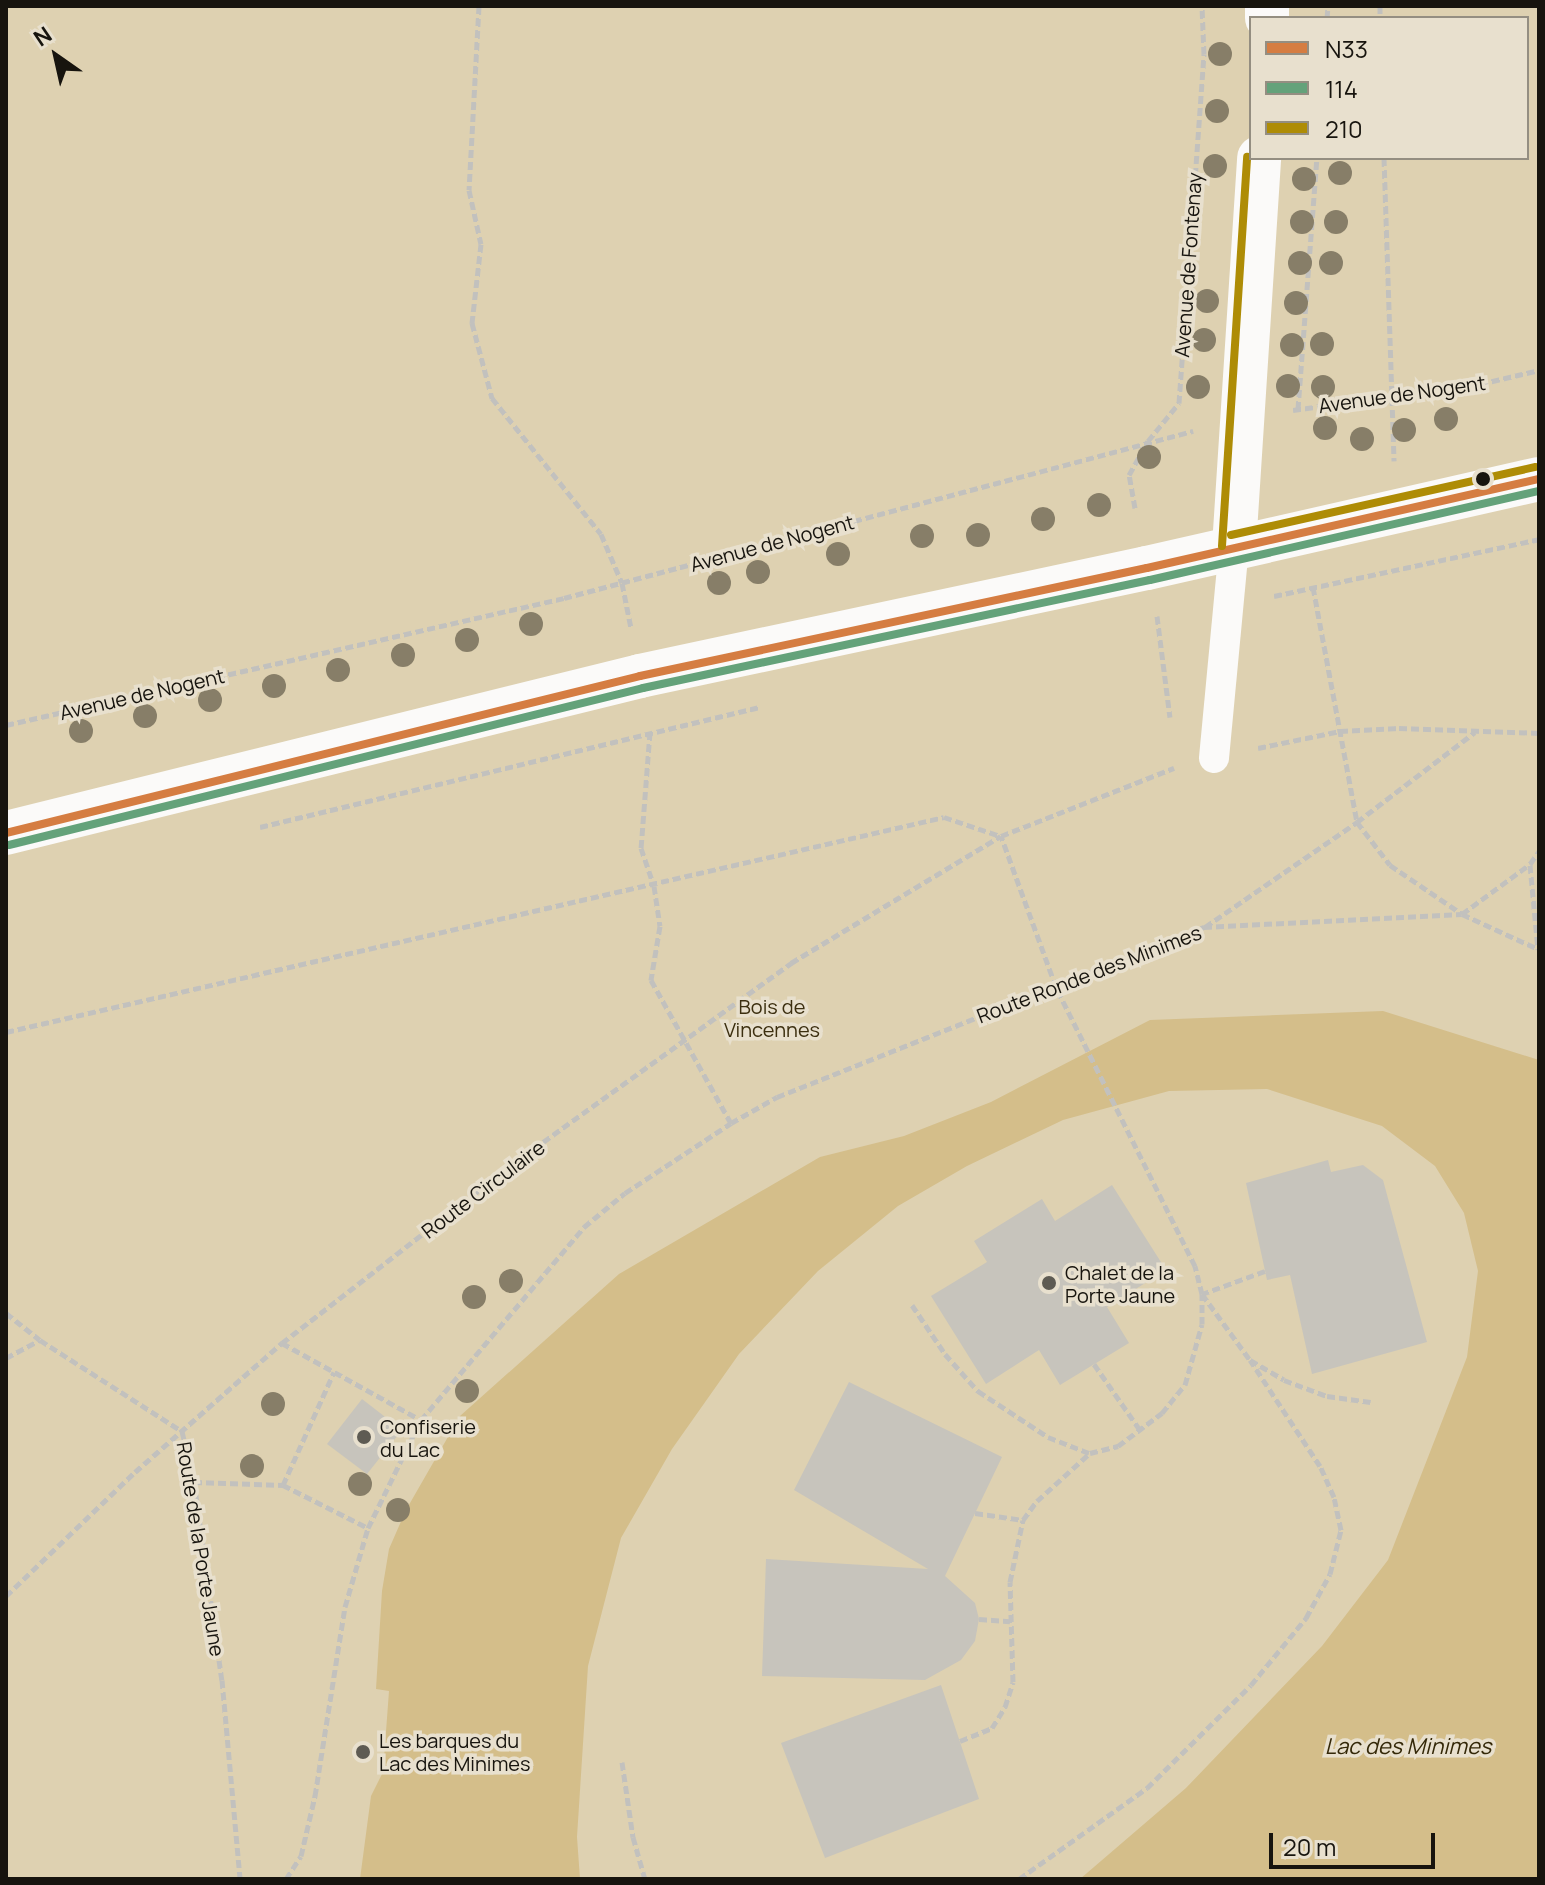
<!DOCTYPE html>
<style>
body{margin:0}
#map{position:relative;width:1545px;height:1885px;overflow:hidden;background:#e2ded4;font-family:Manrope,sans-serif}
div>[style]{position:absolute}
.green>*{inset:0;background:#ded1b1}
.water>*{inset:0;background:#d4be8a}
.building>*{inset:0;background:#c7c4bc}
.path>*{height:5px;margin-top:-2.5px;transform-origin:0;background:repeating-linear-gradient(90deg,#c2c1be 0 8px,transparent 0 12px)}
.service>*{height:30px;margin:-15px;padding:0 15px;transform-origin:15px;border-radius:15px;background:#fbfaf9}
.tertiary>*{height:44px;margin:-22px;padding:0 22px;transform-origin:22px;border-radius:22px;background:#fbfaf9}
.primary>*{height:44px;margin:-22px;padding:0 22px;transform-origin:22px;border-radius:22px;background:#fbfaf9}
.bus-1>*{height:8px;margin:-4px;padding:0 4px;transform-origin:4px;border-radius:4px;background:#d57d42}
.bus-2>*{height:8px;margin:-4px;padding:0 4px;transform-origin:4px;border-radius:4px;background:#64a27a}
.bus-3>*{height:8px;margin:-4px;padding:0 4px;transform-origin:4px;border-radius:4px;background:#ae8c06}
.trees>*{width:24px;height:24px;margin:-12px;border-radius:50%;background:#877e68}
.dots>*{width:22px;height:22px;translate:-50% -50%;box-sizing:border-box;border:4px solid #e8e0ce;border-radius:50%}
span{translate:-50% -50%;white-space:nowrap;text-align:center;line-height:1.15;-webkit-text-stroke:7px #e8e0ce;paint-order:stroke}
.street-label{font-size:20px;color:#17140e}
.park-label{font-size:20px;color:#3c2f10}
.poi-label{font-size:20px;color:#17140e}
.left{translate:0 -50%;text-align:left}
.water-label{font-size:22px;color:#342808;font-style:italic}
.frame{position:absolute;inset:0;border:8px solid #17140e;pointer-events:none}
.legend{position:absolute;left:1249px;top:16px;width:280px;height:144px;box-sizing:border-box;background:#e8e0ce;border:2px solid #948e81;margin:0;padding:10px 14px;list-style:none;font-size:24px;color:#17140e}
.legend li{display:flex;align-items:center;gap:16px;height:40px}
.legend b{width:40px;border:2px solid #948e81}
.north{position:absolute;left:16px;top:16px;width:80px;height:80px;-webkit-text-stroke:6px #e8e0ce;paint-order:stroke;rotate:326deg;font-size:22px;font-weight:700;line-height:32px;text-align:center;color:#17140e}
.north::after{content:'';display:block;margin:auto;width:28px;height:36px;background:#17140e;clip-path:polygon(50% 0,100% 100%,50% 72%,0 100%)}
.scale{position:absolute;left:1269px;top:1833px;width:166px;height:36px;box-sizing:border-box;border:4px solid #17140e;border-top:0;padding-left:10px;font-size:24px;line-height:28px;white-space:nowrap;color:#17140e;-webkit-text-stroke:6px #e8e0ce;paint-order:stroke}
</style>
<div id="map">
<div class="green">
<i style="clip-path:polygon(evenodd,6px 6px,1539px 6px,1539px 1879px,6px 1879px,6px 6px,1251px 18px,1527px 18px,1527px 158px,1251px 158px,1251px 18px)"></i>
</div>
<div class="water">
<i style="clip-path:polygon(1383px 1011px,1539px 1060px,1539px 1879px,1080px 1879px,1186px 1788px,1322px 1646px,1388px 1560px,1467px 1357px,1478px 1271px,1464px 1213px,1435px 1166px,1382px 1126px,1267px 1089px,1169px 1091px,1063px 1120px,967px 1166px,898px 1206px,818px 1271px,739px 1354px,672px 1449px,621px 1538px,588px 1666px,577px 1837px,580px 1879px,360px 1879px,371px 1796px,383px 1772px,389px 1691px,376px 1689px,382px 1591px,389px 1549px,406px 1510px,460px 1416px,619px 1274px,820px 1157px,904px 1136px,991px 1102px,1150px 1020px)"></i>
</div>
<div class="building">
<i style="clip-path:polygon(1328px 1160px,1331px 1172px,1363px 1165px,1383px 1180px,1427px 1342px,1312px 1374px,1290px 1275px,1267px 1280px,1246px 1183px)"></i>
<i style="clip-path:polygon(1112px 1185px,1166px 1270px,1107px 1307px,1129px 1343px,1060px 1385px,1039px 1350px,986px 1384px,931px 1296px,987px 1262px,974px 1241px,1042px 1199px,1055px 1221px)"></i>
<i style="clip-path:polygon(849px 1382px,1002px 1457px,945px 1576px,975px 1603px,979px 1619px,975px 1641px,961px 1660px,925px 1680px,762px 1676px,766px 1559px,928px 1569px,794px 1490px)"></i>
<i style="clip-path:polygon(362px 1399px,402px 1430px,367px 1474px,327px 1444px)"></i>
<i style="clip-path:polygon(941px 1685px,979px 1799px,825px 1858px,781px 1743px)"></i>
</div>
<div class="path">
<i style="left:479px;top:6px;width:184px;rotate:93.1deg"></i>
<i style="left:469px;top:190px;width:55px;rotate:77.5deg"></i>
<i style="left:481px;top:244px;width:80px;rotate:96.5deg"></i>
<i style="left:472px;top:323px;width:78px;rotate:75.1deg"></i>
<i style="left:492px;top:398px;width:174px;rotate:51.3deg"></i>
<i style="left:601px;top:534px;width:53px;rotate:66.8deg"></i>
<i style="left:622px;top:583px;width:46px;rotate:78.7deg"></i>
<i style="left:1380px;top:6px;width:12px;rotate:90deg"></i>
<i style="left:1327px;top:18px;width:12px;rotate:-85deg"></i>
<i style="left:1384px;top:158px;width:303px;rotate:88.1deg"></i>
<i style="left:1298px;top:409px;width:252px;rotate:-85.7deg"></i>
<i style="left:1293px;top:410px;width:189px;rotate:-7.9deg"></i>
<i style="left:1480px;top:384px;width:61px;rotate:-13.3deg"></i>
<i style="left:1135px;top:508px;width:34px;rotate:-100deg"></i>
<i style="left:1129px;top:475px;width:39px;rotate:-61deg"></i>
<i style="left:1148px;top:441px;width:49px;rotate:-50.8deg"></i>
<i style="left:1179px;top:403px;width:350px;rotate:-85.9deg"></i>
<i style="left:1204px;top:54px;width:48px;rotate:-92.4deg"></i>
<i style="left:1313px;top:587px;width:239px;rotate:79.4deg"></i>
<i style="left:1357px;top:822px;width:54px;rotate:52.5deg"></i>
<i style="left:1390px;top:865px;width:87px;rotate:34.2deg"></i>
<i style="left:1462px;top:914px;width:81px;rotate:24.7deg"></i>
<i style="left:1274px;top:596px;width:271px;rotate:-12.1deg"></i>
<i style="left:1157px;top:616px;width:102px;rotate:82.7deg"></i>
<i style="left:6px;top:725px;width:572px;rotate:-12.82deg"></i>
<i style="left:564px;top:598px;width:651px;rotate:-14.87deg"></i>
<i style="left:650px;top:732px;width:116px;rotate:94.4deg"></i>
<i style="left:641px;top:848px;width:40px;rotate:71.1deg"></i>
<i style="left:654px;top:886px;width:40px;rotate:81.5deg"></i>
<i style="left:660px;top:926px;width:55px;rotate:99.5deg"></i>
<i style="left:651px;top:980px;width:164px;rotate:60.8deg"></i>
<i style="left:1258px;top:748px;width:84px;rotate:-11.7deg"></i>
<i style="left:1340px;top:731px;width:59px;rotate:-2.9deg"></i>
<i style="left:1399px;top:728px;width:140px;rotate:2deg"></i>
<i style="left:260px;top:827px;width:514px;rotate:-13.5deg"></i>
<i style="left:1530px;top:865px;width:85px;rotate:84.6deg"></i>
<i style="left:1205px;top:927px;width:185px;rotate:-34.6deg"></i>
<i style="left:1357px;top:822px;width:148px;rotate:-37.3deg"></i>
<i style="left:6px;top:1032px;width:962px;rotate:-12.91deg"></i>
<i style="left:944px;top:817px;width:59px;rotate:18.7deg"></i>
<i style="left:1265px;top:1271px;width:67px;rotate:159.9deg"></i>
<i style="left:1202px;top:1294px;width:82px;rotate:54deg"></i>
<i style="left:1250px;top:1360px;width:39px;rotate:30deg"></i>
<i style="left:1284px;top:1380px;width:46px;rotate:20.4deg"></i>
<i style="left:1327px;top:1396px;width:44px;rotate:7.8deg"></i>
<i style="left:912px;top:1305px;width:59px;rotate:56deg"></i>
<i style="left:945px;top:1354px;width:50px;rotate:48.3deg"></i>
<i style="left:978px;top:1391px;width:84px;rotate:33.3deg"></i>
<i style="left:1048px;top:1437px;width:44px;rotate:21.3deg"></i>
<i style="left:6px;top:1313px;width:43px;rotate:38.5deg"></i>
<i style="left:40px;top:1340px;width:169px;rotate:32.7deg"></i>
<i style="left:182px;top:1431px;width:52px;rotate:76.8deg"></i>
<i style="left:194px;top:1482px;width:200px;rotate:82deg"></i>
<i style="left:222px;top:1680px;width:200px;rotate:84.8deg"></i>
<i style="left:282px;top:1343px;width:159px;rotate:29deg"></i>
<i style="left:6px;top:1358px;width:38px;rotate:-28deg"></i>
<i style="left:1094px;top:1364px;width:80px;rotate:55.1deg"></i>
<i style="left:194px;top:1482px;width:89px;rotate:1.9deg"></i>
<i style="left:283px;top:1485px;width:95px;rotate:26.8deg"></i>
<i style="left:283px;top:1485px;width:124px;rotate:-65.7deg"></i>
<i style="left:975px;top:1513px;width:49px;rotate:8.3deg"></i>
<i style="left:6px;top:1596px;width:179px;rotate:-43.9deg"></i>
<i style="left:135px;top:1472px;width:196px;rotate:-41.3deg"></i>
<i style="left:282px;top:1343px;width:294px;rotate:-37.8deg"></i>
<i style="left:514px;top:1163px;width:342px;rotate:-35.8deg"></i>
<i style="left:791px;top:963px;width:245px;rotate:-31.2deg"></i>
<i style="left:1001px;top:836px;width:186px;rotate:-21.5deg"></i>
<i style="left:979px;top:1619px;width:31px;rotate:4deg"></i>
<i style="left:960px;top:1741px;width:35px;rotate:-22deg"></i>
<i style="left:992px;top:1728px;width:25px;rotate:-58deg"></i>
<i style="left:1005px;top:1707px;width:26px;rotate:-72deg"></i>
<i style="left:1013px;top:1682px;width:100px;rotate:-91.7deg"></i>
<i style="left:1010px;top:1582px;width:63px;rotate:-78.2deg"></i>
<i style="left:1023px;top:1520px;width:24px;rotate:-54deg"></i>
<i style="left:1037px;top:1501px;width:72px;rotate:-42.2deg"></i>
<i style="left:1090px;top:1453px;width:29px;rotate:-14deg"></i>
<i style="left:1118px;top:1446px;width:55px;rotate:-36.9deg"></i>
<i style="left:1162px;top:1413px;width:36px;rotate:-51deg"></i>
<i style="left:1185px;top:1385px;width:63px;rotate:-74.4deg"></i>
<i style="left:1202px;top:1324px;width:30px;rotate:-90deg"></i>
<i style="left:1202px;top:1294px;width:29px;rotate:-104deg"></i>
<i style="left:1195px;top:1266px;width:312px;rotate:-116.5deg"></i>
<i style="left:1056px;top:987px;width:161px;rotate:-110deg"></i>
<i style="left:622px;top:1762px;width:76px;rotate:81.7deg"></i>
<i style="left:633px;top:1837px;width:44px;rotate:74.1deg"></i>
<i style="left:286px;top:1879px;width:27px;rotate:-57deg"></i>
<i style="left:301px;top:1856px;width:62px;rotate:-76.9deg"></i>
<i style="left:315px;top:1796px;width:191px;rotate:-81deg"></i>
<i style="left:345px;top:1607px;width:82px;rotate:-73.8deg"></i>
<i style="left:368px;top:1528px;width:120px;rotate:-63.9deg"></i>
<i style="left:421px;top:1420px;width:253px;rotate:-49.8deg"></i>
<i style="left:584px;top:1227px;width:53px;rotate:-39.7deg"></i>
<i style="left:625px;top:1193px;width:127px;rotate:-33.4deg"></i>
<i style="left:731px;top:1123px;width:53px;rotate:-29.5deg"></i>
<i style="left:777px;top:1097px;width:460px;rotate:-21.7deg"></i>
<i style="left:1204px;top:927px;width:258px;rotate:-2.9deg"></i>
<i style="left:1462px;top:914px;width:84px;rotate:-36.3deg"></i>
<i style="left:1530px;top:864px;width:16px;rotate:-55deg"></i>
<i style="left:1019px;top:1879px;width:157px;rotate:-35.4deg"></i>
<i style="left:1147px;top:1788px;width:146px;rotate:-44.7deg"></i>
<i style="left:1251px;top:1685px;width:87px;rotate:-50.6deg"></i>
<i style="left:1306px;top:1618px;width:50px;rotate:-61.4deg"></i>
<i style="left:1330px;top:1574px;width:45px;rotate:-76deg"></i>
<i style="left:1341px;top:1530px;width:34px;rotate:-102deg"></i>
<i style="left:1334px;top:1497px;width:34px;rotate:-114deg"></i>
<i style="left:1320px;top:1466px;width:127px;rotate:-123.4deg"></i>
</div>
<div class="service">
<i style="left:1214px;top:758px;width:212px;rotate:-84.6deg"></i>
</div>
<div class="tertiary">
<i style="left:1267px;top:18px;width:12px;rotate:-90deg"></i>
<i style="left:1234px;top:547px;width:390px;rotate:-86.3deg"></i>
</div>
<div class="primary">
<i style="left:6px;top:833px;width:653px;rotate:-13.91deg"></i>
<i style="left:640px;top:676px;width:518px;rotate:-12.03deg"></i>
<i style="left:1147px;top:568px;width:402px;rotate:-12.8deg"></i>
</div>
<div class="bus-1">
<i style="left:6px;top:833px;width:653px;rotate:-13.91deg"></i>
<i style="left:640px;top:676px;width:518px;rotate:-12.03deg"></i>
<i style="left:1147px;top:568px;width:402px;rotate:-12.8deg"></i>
</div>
<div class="bus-2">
<i style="left:9px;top:845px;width:653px;rotate:-13.91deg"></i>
<i style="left:643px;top:688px;width:518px;rotate:-12.03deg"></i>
<i style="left:1150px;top:580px;width:399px;rotate:-12.9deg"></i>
</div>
<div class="bus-3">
<i style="left:1231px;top:535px;width:312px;rotate:-12.6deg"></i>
<i style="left:1222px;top:546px;width:390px;rotate:-86.3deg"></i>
</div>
<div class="trees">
<i style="left:1220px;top:54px"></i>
<i style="left:1217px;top:111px"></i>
<i style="left:1215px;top:166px"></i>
<i style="left:1340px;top:173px"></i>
<i style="left:1304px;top:179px"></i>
<i style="left:1302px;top:222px"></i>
<i style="left:1336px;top:222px"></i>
<i style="left:1300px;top:263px"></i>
<i style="left:1331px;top:263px"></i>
<i style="left:1207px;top:301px"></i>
<i style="left:1296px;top:303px"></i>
<i style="left:1204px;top:340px"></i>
<i style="left:1322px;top:344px"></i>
<i style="left:1292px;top:345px"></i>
<i style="left:1288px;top:386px"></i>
<i style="left:1198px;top:387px"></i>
<i style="left:1323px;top:387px"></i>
<i style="left:1446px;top:419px"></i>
<i style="left:1325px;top:428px"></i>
<i style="left:1404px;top:430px"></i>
<i style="left:1362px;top:439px"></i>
<i style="left:1149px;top:457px"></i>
<i style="left:1099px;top:505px"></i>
<i style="left:1043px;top:519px"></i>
<i style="left:978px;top:535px"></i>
<i style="left:922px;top:536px"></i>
<i style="left:838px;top:554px"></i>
<i style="left:758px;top:572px"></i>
<i style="left:719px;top:583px"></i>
<i style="left:531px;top:624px"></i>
<i style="left:467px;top:640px"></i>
<i style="left:403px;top:655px"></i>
<i style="left:338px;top:670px"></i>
<i style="left:274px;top:686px"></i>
<i style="left:210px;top:700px"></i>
<i style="left:145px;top:716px"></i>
<i style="left:81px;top:731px"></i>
<i style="left:511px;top:1281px"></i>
<i style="left:474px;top:1297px"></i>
<i style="left:467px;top:1391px"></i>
<i style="left:273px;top:1404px"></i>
<i style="left:252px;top:1466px"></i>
<i style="left:360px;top:1484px"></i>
<i style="left:398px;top:1510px"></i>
</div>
<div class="dots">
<i style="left:1483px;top:479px;background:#17140e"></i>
<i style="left:1049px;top:1283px;background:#5e5b53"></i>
<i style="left:364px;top:1437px;background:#5e5b53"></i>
<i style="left:363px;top:1752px;background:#5e5b53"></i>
</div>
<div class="street-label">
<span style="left:1188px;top:265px;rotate:-86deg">Avenue de Fontenay</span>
<span style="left:1402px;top:394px;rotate:-8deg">Avenue de Nogent</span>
<span style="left:772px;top:543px;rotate:-15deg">Avenue de Nogent</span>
<span style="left:142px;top:694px;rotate:-13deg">Avenue de Nogent</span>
<span style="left:1089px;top:974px;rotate:-21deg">Route Ronde des Minimes</span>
<span style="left:483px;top:1189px;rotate:-37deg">Route Circulaire</span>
<span style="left:201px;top:1549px;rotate:81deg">Route de la Porte Jaune</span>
</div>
<div class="park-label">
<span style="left:772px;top:1018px">Bois de<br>Vincennes</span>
</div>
<div class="poi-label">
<span class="left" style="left:1065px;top:1284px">Chalet de la<br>Porte Jaune</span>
<span class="left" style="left:380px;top:1438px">Confiserie<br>du Lac</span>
<span class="left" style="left:379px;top:1752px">Les barques du<br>Lac des Minimes</span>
</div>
<div class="water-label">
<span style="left:1408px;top:1747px">Lac des Minimes</span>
</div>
<div class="frame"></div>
<ul class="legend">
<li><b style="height:10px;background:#d57d42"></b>N33</li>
<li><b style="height:10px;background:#64a27a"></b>114</li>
<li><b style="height:10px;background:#ae8c06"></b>210</li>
</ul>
<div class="north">N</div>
<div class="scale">20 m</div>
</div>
